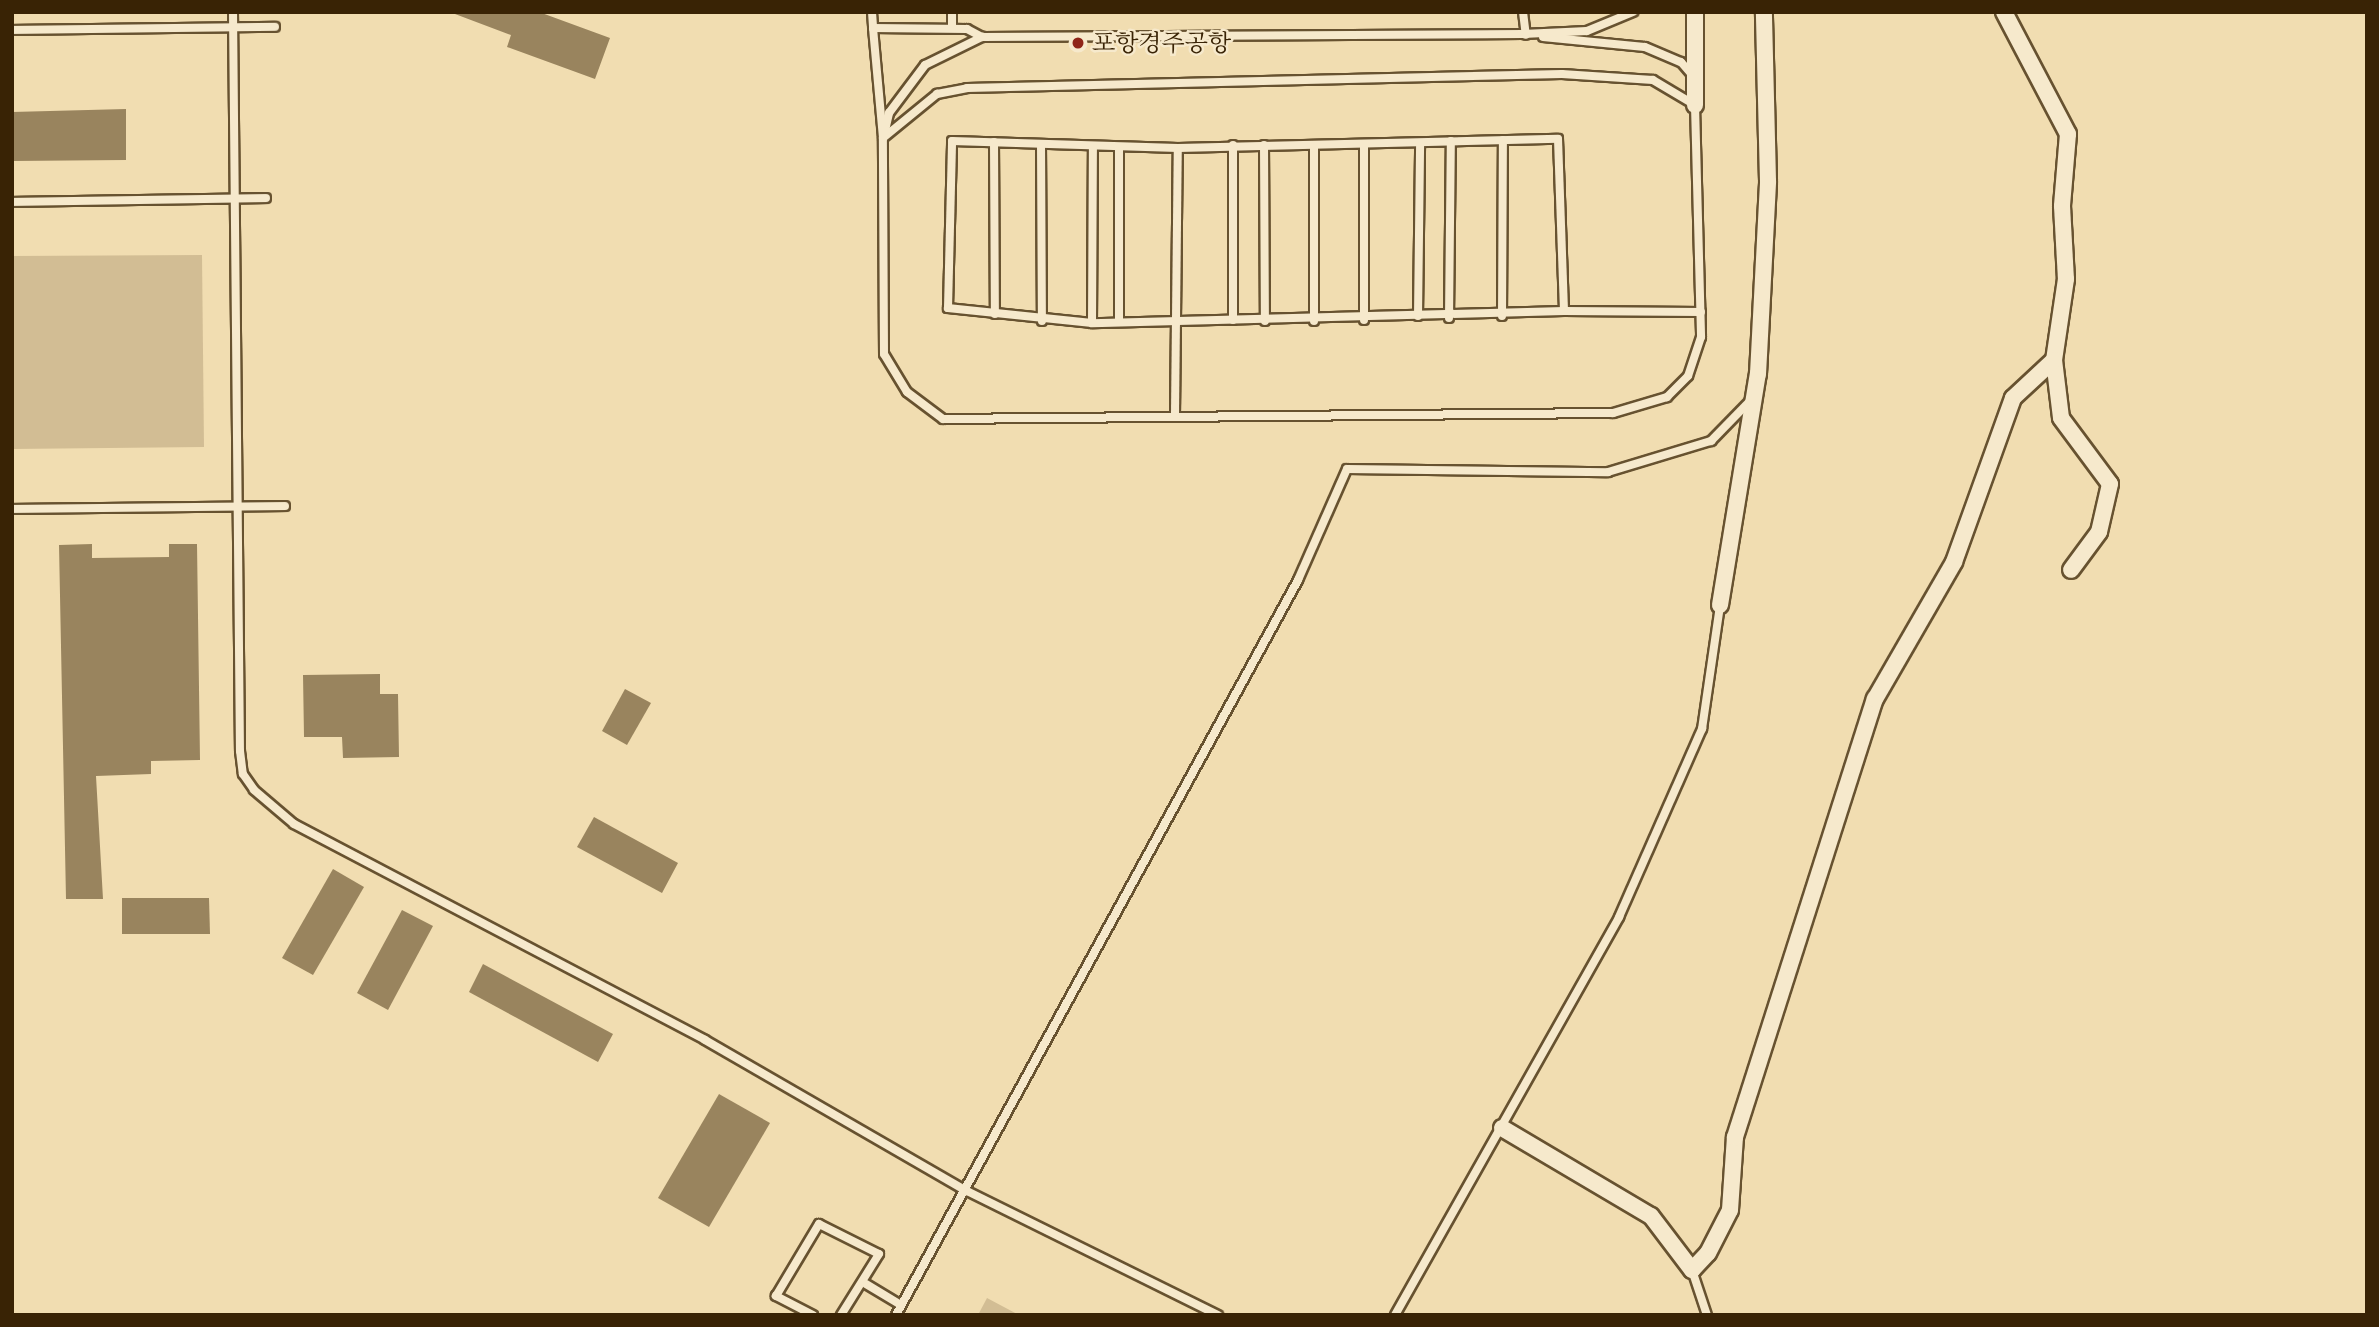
<!DOCTYPE html>
<meta charset="utf-8">
<style>
body{margin:0}
#map{position:relative;width:2379px;height:1327px;overflow:hidden;background:#f1ddb1;font-family:"Gentium Book Plus","Noto Serif KR",serif}
div>[style]{position:absolute}
.green>*{inset:0;background:#d2bd94}
.building>*{inset:0;background:#99845e}
.roads{filter:drop-shadow(2px 0 #675230) drop-shadow(-2px 0 #675230) drop-shadow(0 2px #675230) drop-shadow(0 -2px #675230)}
.lane>*{height:8px;margin:-4px;padding:0 4px;transform-origin:4px;border-radius:4px;background:#f6e9cc}
.street>*{height:16px;margin:-8px;padding:0 8px;transform-origin:8px;border-radius:8px;background:#f6e9cc}
.dots>*{width:19px;height:19px;translate:-50% -50%;box-sizing:border-box;border:4px solid #f6e9cc;border-radius:50%}
span{translate:-50% -50%;white-space:nowrap;text-align:center;line-height:1.15;-webkit-text-stroke:5px #f6e9cc;paint-order:stroke}
.poi-label{font-size:24px;color:#392305}
.left{translate:0 -50%;text-align:left}
.frame{position:absolute;inset:0;border:14px solid #392305;pointer-events:none}
</style>
<div id="map">
<div class="green">
<i style="clip-path:polygon(202px 255px,204px 447px,12px 449px,12px 256px)"></i>
<i style="clip-path:polygon(987px 1298px,1019px 1315px,978px 1315px)"></i>
</div>
<div class="building">
<i style="clip-path:polygon(539px 12px,610px 38px,595px 79px,507px 47px,511px 35px,455px 14px)"></i>
<i style="clip-path:polygon(126px 109px,126px 160px,12px 161px,12px 112px)"></i>
<i style="clip-path:polygon(92px 544px,92px 558px,169px 557px,169px 544px,197px 544px,200px 760px,151px 761px,151px 774px,96px 776px,103px 899px,66px 899px,59px 545px)"></i>
<i style="clip-path:polygon(380px 674px,380px 694px,398px 694px,399px 757px,343px 758px,342px 737px,304px 737px,303px 675px)"></i>
<i style="clip-path:polygon(625px 689px,651px 703px,627px 745px,602px 731px)"></i>
<i style="clip-path:polygon(594px 817px,678px 863px,662px 893px,577px 847px)"></i>
<i style="clip-path:polygon(333px 869px,364px 887px,313px 975px,282px 958px)"></i>
<i style="clip-path:polygon(122px 898px,209px 898px,210px 934px,122px 934px)"></i>
<i style="clip-path:polygon(402px 910px,433px 926px,388px 1010px,357px 993px)"></i>
<i style="clip-path:polygon(483px 964px,613px 1034px,598px 1062px,469px 992px)"></i>
<i style="clip-path:polygon(719px 1094px,770px 1123px,709px 1227px,658px 1198px)"></i>
</div>
<div class="roads">
<div class="lane">
<i style="left:233px;top:12px;width:739px;rotate:89.46deg"></i>
<i style="left:240px;top:751px;width:23px;rotate:83deg"></i>
<i style="left:243px;top:774px;width:19px;rotate:55deg"></i>
<i style="left:254px;top:790px;width:52px;rotate:40.4deg"></i>
<i style="left:294px;top:824px;width:464px;rotate:27.7deg"></i>
<i style="left:705px;top:1040px;width:302px;rotate:30deg"></i>
<i style="left:967px;top:1191px;width:280px;rotate:26.3deg"></i>
<i style="left:872px;top:12px;width:16px;rotate:86deg"></i>
<i style="left:1523px;top:12px;width:23px;rotate:83deg"></i>
<i style="left:952px;top:28px;width:16px;rotate:-90deg"></i>
<i style="left:12px;top:30px;width:263px;rotate:-0.7deg"></i>
<i style="left:1543px;top:37px;width:102px;rotate:5.6deg"></i>
<i style="left:1645px;top:47px;width:39px;rotate:23deg"></i>
<i style="left:1681px;top:62px;width:20px;rotate:49deg"></i>
<i style="left:884px;top:135px;width:23px;rotate:-77deg"></i>
<i style="left:889px;top:113px;width:60px;rotate:-53.1deg"></i>
<i style="left:925px;top:65px;width:64px;rotate:-26.2deg"></i>
<i style="left:982px;top:37px;width:541px;rotate:-0.32deg"></i>
<i style="left:1523px;top:34px;width:64px;rotate:-2.7deg"></i>
<i style="left:1587px;top:31px;width:50px;rotate:-22.4deg"></i>
<i style="left:883px;top:138px;width:70px;rotate:-39.2deg"></i>
<i style="left:937px;top:94px;width:31px;rotate:-11deg"></i>
<i style="left:967px;top:88px;width:595px;rotate:-1.35deg"></i>
<i style="left:1562px;top:74px;width:91px;rotate:3.8deg"></i>
<i style="left:1653px;top:80px;width:49px;rotate:30.8deg"></i>
<i style="left:1695px;top:105px;width:232px;rotate:88.5deg"></i>
<i style="left:1701px;top:337px;width:41px;rotate:108.4deg"></i>
<i style="left:1688px;top:376px;width:30px;rotate:135deg"></i>
<i style="left:1667px;top:397px;width:56px;rotate:163.5deg"></i>
<i style="left:1613px;top:413px;width:670px;rotate:179.49deg"></i>
<i style="left:943px;top:419px;width:45px;rotate:-143.1deg"></i>
<i style="left:907px;top:392px;width:44px;rotate:-121.2deg"></i>
<i style="left:884px;top:354px;width:216px;rotate:-90.3deg"></i>
<i style="left:883px;top:138px;width:110px;rotate:-95.2deg"></i>
<i style="left:873px;top:28px;width:94px;rotate:0.6deg"></i>
<i style="left:967px;top:29px;width:17px;rotate:28deg"></i>
<i style="left:1558px;top:139px;width:172px;rotate:88deg"></i>
<i style="left:1564px;top:311px;width:472px;rotate:178.5deg"></i>
<i style="left:1092px;top:323px;width:145px;rotate:-174.1deg"></i>
<i style="left:948px;top:308px;width:167px;rotate:-88.6deg"></i>
<i style="left:952px;top:141px;width:226px;rotate:1.8deg"></i>
<i style="left:1178px;top:148px;width:380px;rotate:-1.4deg"></i>
<i style="left:994px;top:142px;width:172px;rotate:89.7deg"></i>
<i style="left:1041px;top:144px;width:177px;rotate:89.7deg"></i>
<i style="left:1364px;top:144px;width:176px;rotate:90deg"></i>
<i style="left:1233px;top:145px;width:175px;rotate:90deg"></i>
<i style="left:1264px;top:145px;width:176px;rotate:89.7deg"></i>
<i style="left:12px;top:202px;width:254px;rotate:-0.9deg"></i>
<i style="left:1564px;top:311px;width:137px;rotate:0.4deg"></i>
<i style="left:1418px;top:316px;width:172px;rotate:-89.3deg"></i>
<i style="left:1502px;top:316px;width:176px;rotate:-89.7deg"></i>
<i style="left:1449px;top:318px;width:177px;rotate:-89.4deg"></i>
<i style="left:1314px;top:321px;width:176px;rotate:-90deg"></i>
<i style="left:1119px;top:322px;width:175px;rotate:-90deg"></i>
<i style="left:1092px;top:323px;width:177px;rotate:-89.7deg"></i>
<i style="left:1175px;top:414px;width:266px;rotate:-89.4deg"></i>
<i style="left:12px;top:509px;width:273px;rotate:-0.6deg"></i>
<i style="left:1692px;top:1270px;width:47px;rotate:71.6deg"></i>
<i style="left:866px;top:1284px;width:41px;rotate:31deg"></i>
<i style="left:813px;top:1315px;width:42px;rotate:-152.8deg"></i>
<i style="left:776px;top:1296px;width:84px;rotate:-59.2deg"></i>
<i style="left:819px;top:1224px;width:67px;rotate:26.6deg"></i>
<i style="left:879px;top:1254px;width:72px;rotate:121.9deg"></i>
<i style="left:896px;top:1315px;width:838px;rotate:-61.32deg"></i>
<i style="left:1298px;top:580px;width:121px;rotate:-66.2deg"></i>
<i style="left:1347px;top:469px;width:261px;rotate:0.7deg"></i>
<i style="left:1608px;top:472px;width:108px;rotate:-16.8deg"></i>
<i style="left:1711px;top:441px;width:56px;rotate:-45.7deg"></i>
<i style="left:1395px;top:1315px;width:457px;rotate:-60.6deg"></i>
<i style="left:1619px;top:917px;width:206px;rotate:-66.2deg"></i>
<i style="left:1702px;top:729px;width:125px;rotate:-81.7deg"></i>
</div>
<div class="street">
<i style="left:1695px;top:12px;width:93px;rotate:90deg"></i>
<i style="left:2004px;top:12px;width:138px;rotate:62.3deg"></i>
<i style="left:2068px;top:134px;width:72px;rotate:94.8deg"></i>
<i style="left:2062px;top:206px;width:73px;rotate:86.9deg"></i>
<i style="left:2066px;top:279px;width:82px;rotate:98.4deg"></i>
<i style="left:2054px;top:360px;width:58px;rotate:83.1deg"></i>
<i style="left:2061px;top:418px;width:82px;rotate:53.4deg"></i>
<i style="left:2110px;top:484px;width:49px;rotate:102.9deg"></i>
<i style="left:2099px;top:532px;width:47px;rotate:126.4deg"></i>
<i style="left:1720px;top:605px;width:234px;rotate:-80.7deg"></i>
<i style="left:1758px;top:374px;width:193px;rotate:-87deg"></i>
<i style="left:1768px;top:181px;width:169px;rotate:-91.4deg"></i>
<i style="left:1502px;top:1128px;width:173px;rotate:30.6deg"></i>
<i style="left:1651px;top:1216px;width:68px;rotate:52.8deg"></i>
<i style="left:1692px;top:1270px;width:23px;rotate:-47deg"></i>
<i style="left:1708px;top:1253px;width:48px;rotate:-62.9deg"></i>
<i style="left:1730px;top:1210px;width:73px;rotate:-86.1deg"></i>
<i style="left:1735px;top:1137px;width:460px;rotate:-72.3deg"></i>
<i style="left:1875px;top:699px;width:158px;rotate:-60deg"></i>
<i style="left:1954px;top:562px;width:174px;rotate:-70.2deg"></i>
<i style="left:2013px;top:398px;width:56px;rotate:-42.8deg"></i>
</div>
</div>
<div class="dots">
<i style="left:1078px;top:43px;background:#8f2418"></i>
</div>
<div class="poi-label">
<span class="left" style="left:1092px;top:43px">포항경주공항</span>
</div>
<div class="frame"></div>
</div>
